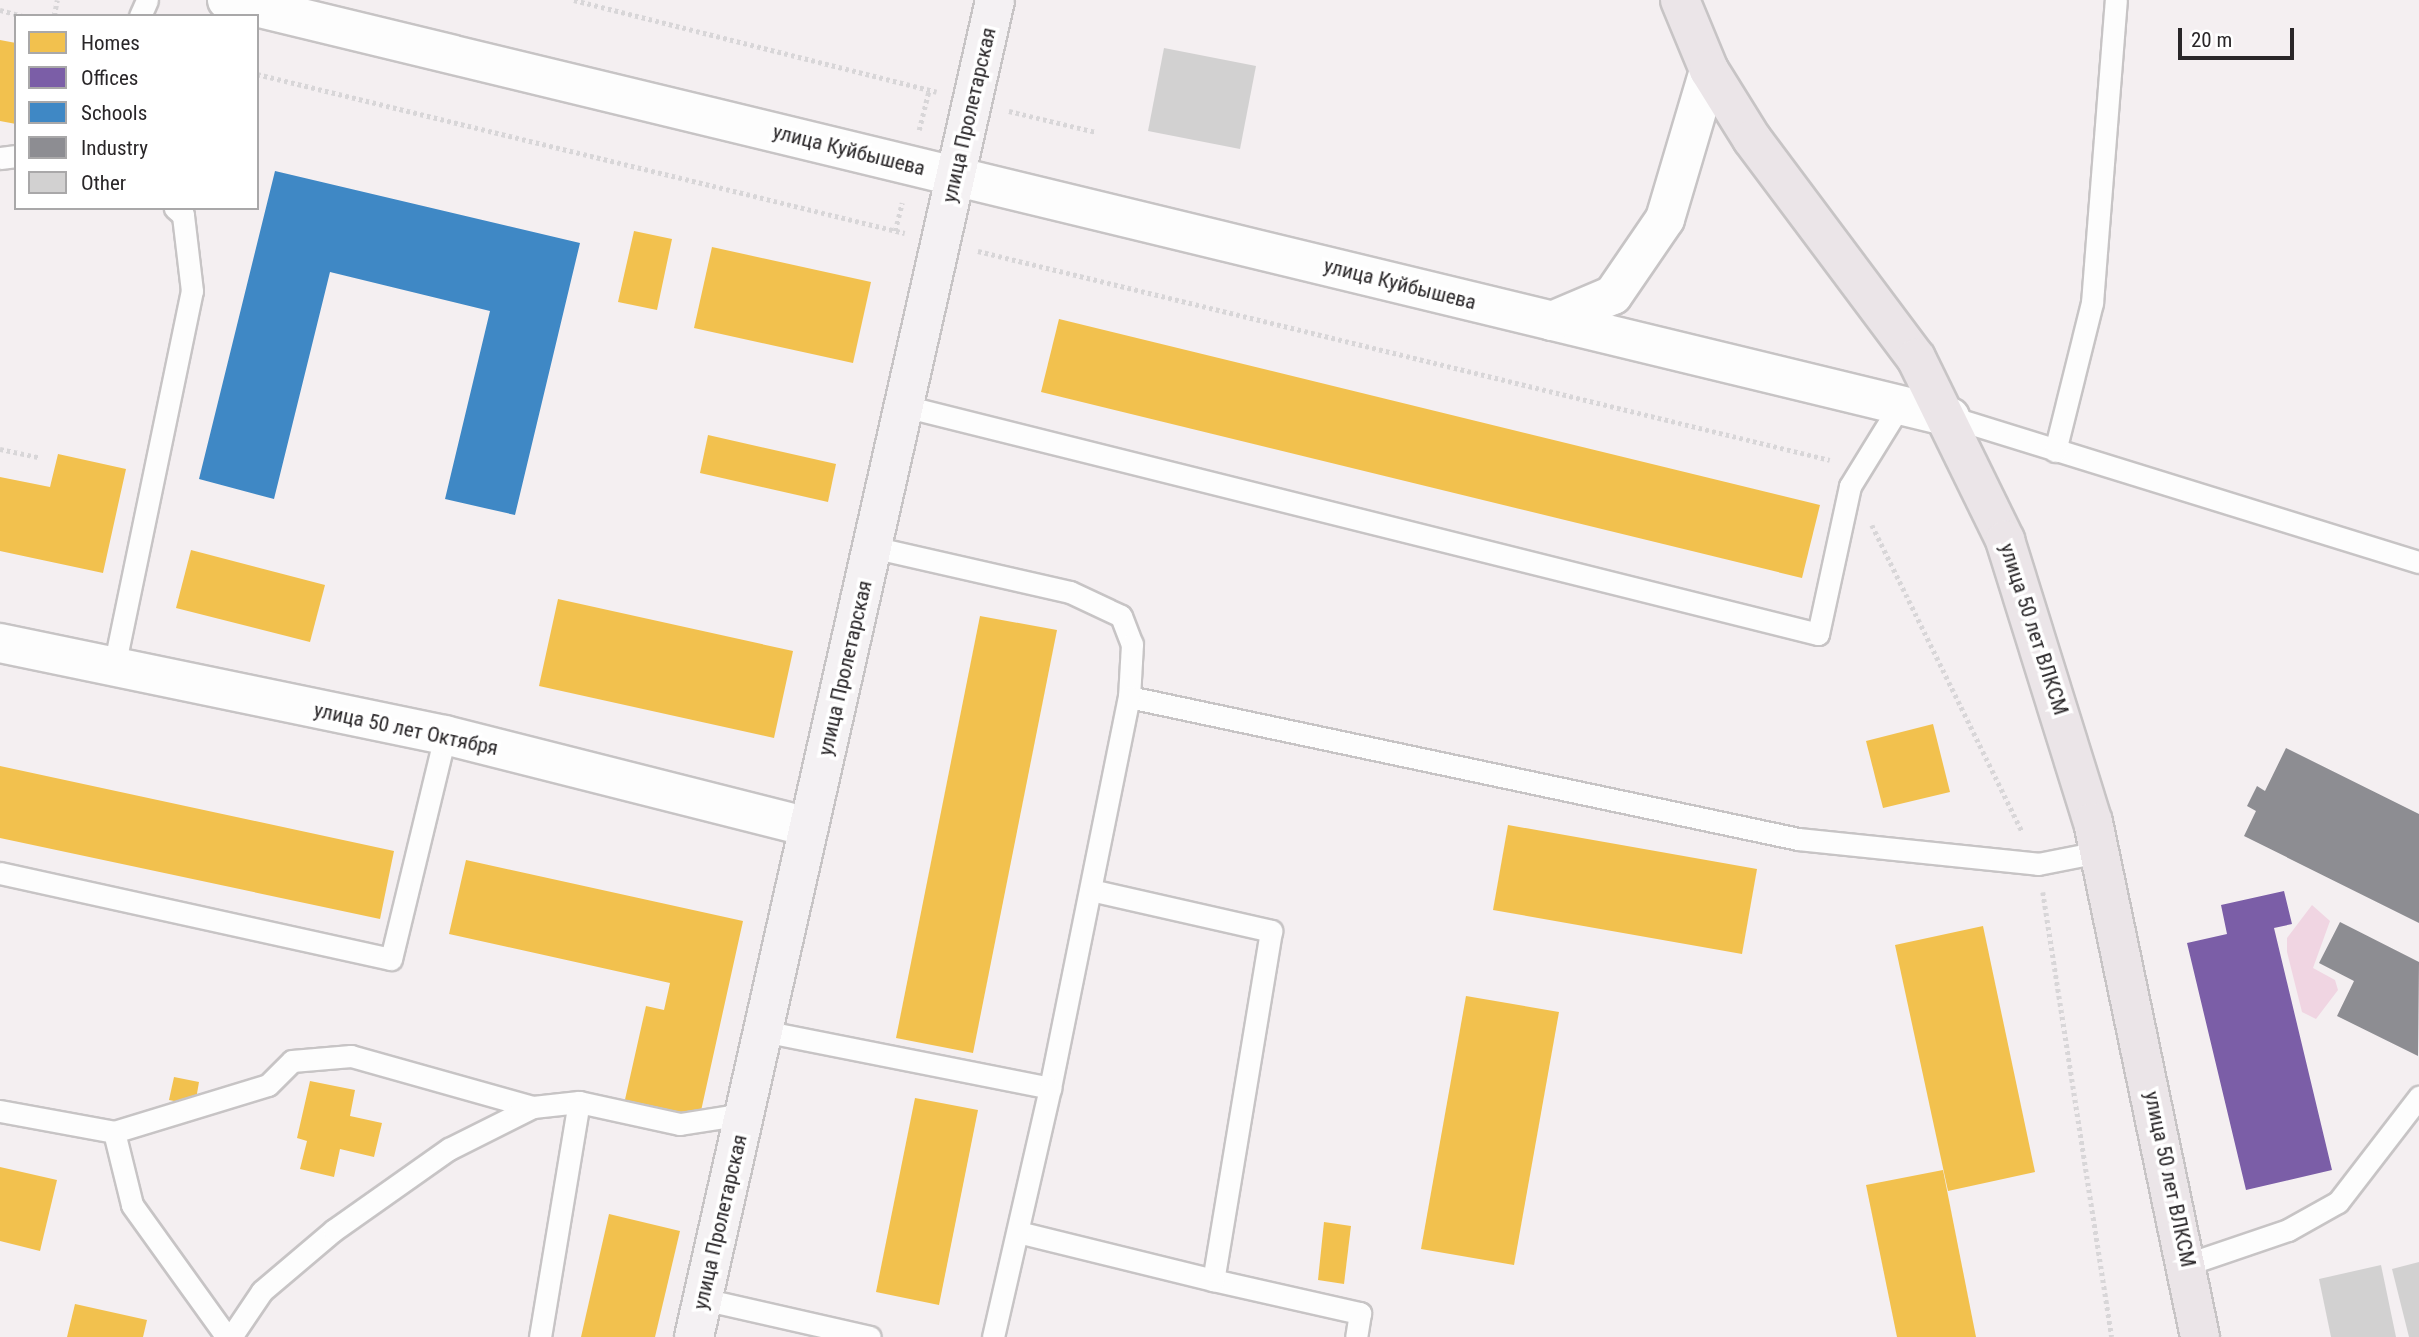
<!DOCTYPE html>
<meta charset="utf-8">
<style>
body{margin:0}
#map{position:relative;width:2419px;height:1337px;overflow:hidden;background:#f4eff1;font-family:"Roboto Condensed",sans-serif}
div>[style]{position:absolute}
.green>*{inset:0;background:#f0d5e2}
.homes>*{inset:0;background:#f2c14e}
.offices>*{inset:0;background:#7b5ea7}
.schools>*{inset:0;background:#3f88c5}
.industry>*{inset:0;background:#8d8d92}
.building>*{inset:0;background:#d2d1d1}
.path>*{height:4.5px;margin-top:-2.25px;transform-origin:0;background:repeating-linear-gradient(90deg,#d8d6d8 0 3.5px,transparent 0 7px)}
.roads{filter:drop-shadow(2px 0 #c7c4c5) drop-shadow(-2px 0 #c7c4c5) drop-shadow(0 2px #c7c4c5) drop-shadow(0 -2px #c7c4c5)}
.service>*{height:21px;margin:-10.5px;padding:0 10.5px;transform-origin:10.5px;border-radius:10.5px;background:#fdfdfd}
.tertiary>*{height:38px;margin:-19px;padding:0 19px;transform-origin:19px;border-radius:19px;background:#fdfdfd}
.secondary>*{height:38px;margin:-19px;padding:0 19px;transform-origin:19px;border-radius:19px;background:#f4f1f3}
.primary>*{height:38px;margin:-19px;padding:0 19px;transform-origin:19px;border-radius:19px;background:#ebe5e8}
span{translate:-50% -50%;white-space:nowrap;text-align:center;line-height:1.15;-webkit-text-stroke:7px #fff;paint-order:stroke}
.street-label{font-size:21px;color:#292628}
.legend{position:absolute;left:14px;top:14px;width:245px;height:196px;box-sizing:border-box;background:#fff;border:2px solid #a9a8a9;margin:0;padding:9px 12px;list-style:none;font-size:21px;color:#292628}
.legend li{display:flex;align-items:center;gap:14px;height:35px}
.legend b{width:35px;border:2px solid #a9a8a9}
.scale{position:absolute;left:2178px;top:28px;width:116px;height:32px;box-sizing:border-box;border:4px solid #292628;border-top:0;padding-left:9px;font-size:21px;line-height:24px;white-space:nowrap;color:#292628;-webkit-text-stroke:5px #fff;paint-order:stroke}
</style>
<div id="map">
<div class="green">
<i style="clip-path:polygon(2312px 905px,2330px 921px,2313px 968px,2335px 980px,2338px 990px,2316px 1019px,2302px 1012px,2287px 952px,2287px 938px)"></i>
</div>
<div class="homes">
<i style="clip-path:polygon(0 40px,16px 43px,16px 124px,0 121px)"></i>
<i style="clip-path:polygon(634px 231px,672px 239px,657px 310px,618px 302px)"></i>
<i style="clip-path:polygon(712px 247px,871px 282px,853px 363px,694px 328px)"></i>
<i style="clip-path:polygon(1059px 319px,1820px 505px,1802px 578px,1041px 392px)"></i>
<i style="clip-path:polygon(708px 435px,836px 464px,828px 502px,700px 473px)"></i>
<i style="clip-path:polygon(58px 454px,126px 469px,103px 573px,0 551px,0 477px,50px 487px)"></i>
<i style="clip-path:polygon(191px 550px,325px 585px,310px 642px,176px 608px)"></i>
<i style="clip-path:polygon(558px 599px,793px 651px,774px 738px,539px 686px)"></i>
<i style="clip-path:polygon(980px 616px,1057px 630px,973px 1053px,896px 1038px)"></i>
<i style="clip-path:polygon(1933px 724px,1950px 792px,1883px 808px,1866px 741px)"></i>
<i style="clip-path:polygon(0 766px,394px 851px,380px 919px,0 838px)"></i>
<i style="clip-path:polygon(1508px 825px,1757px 869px,1742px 954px,1493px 910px)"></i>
<i style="clip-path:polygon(466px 860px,743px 921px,699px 1120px,624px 1104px,646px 1006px,664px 1010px,670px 983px,449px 934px)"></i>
<i style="clip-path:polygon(1983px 926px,2035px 1172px,1948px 1191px,1895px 945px)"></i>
<i style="clip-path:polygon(1466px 996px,1559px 1012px,1514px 1265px,1421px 1249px)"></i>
<i style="clip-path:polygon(174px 1077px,199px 1082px,195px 1105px,169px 1100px)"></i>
<i style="clip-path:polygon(310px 1081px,355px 1090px,350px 1116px,382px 1123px,374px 1157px,340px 1149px,334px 1177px,300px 1169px,307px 1141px,297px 1138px)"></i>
<i style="clip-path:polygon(915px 1098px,978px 1110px,939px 1305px,876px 1292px)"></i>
<i style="clip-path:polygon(0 1167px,57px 1180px,40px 1251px,0 1241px)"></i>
<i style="clip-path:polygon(1943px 1170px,1976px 1337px,1897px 1337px,1866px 1185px)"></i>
<i style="clip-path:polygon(609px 1214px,680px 1231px,655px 1337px,581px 1337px)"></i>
<i style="clip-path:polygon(1324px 1222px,1351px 1226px,1344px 1284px,1318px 1280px)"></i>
<i style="clip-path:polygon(75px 1304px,147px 1320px,143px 1337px,67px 1337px)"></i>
</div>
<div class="offices">
<i style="clip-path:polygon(2284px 891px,2292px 924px,2274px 928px,2332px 1170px,2246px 1190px,2187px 943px,2227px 934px,2221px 905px)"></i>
</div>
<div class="schools">
<i style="clip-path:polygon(275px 171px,580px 243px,515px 515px,445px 499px,490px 311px,330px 272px,274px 499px,199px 479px)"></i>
</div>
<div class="industry">
<i style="clip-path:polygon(2286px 748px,2419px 814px,2419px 923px,2244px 836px,2256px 811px,2247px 806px,2257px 786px,2265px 791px)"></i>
<i style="clip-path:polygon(2340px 922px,2419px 962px,2418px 1056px,2337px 1016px,2354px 981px,2319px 963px)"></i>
</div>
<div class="building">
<i style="clip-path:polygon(1164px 48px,1256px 66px,1240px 149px,1148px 131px)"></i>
<i style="clip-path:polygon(2419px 1262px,2419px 1337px,2409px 1337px,2392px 1269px)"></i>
<i style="clip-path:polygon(2381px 1265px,2396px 1337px,2331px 1337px,2319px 1279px)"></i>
</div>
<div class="path">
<i style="left:574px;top:0;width:374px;rotate:14.2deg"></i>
<i style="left:0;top:10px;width:24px;rotate:15deg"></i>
<i style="left:54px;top:16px;width:16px;rotate:-79deg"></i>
<i style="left:257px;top:74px;width:667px;rotate:13.79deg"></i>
<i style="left:1009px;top:111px;width:89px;rotate:13.6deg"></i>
<i style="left:919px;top:130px;width:41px;rotate:-76deg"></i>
<i style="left:895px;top:231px;width:29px;rotate:-76deg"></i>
<i style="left:978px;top:251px;width:877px;rotate:13.78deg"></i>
<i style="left:0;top:449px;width:39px;rotate:12deg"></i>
<i style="left:1872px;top:525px;width:341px;rotate:63.9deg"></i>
<i style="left:2043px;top:892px;width:450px;rotate:81.2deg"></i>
</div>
<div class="roads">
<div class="service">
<i style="left:140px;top:16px;width:17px;rotate:-66deg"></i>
<i style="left:0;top:158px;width:16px;rotate:-7deg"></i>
<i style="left:904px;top:406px;width:942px;rotate:14.01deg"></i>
<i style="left:1818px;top:634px;width:151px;rotate:-77.8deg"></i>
<i style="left:1850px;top:486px;width:95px;rotate:-58.3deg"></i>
<i style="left:1950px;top:417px;width:491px;rotate:17.2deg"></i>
<i style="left:2055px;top:451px;width:153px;rotate:-76deg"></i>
<i style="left:2092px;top:303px;width:304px;rotate:-85.5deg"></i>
<i style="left:872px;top:547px;width:203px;rotate:12.8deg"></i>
<i style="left:1070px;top:592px;width:56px;rotate:25.2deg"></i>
<i style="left:1121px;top:616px;width:30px;rotate:69deg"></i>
<i style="left:1132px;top:644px;width:53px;rotate:93.2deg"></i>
<i style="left:1129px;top:697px;width:684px;rotate:11.98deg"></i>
<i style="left:1798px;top:839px;width:241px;rotate:5.9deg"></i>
<i style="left:2038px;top:864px;width:62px;rotate:-11.1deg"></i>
<i style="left:114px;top:667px;width:384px;rotate:-78.3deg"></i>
<i style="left:192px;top:291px;width:77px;rotate:-96.8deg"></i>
<i style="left:183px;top:215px;width:11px;rotate:-139deg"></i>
<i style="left:0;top:873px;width:400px;rotate:12.4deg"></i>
<i style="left:391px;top:959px;width:230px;rotate:-76.4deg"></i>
<i style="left:1091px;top:890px;width:185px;rotate:12.8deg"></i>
<i style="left:1271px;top:931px;width:354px;rotate:99.4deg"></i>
<i style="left:1213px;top:1280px;width:151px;rotate:12.7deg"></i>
<i style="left:1360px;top:1313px;width:24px;rotate:99deg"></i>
<i style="left:763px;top:1031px;width:293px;rotate:11.2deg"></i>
<i style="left:1050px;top:1088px;width:399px;rotate:-78.6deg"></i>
<i style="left:0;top:1111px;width:116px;rotate:10.4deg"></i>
<i style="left:114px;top:1132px;width:75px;rotate:76.1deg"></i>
<i style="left:132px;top:1205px;width:163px;rotate:54.3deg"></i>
<i style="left:114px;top:1132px;width:161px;rotate:-17deg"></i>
<i style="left:268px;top:1085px;width:34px;rotate:-45deg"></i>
<i style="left:292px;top:1061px;width:59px;rotate:-4.8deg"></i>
<i style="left:351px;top:1056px;width:189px;rotate:15.7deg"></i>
<i style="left:1018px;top:1232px;width:201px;rotate:13.8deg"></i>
<i style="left:2188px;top:1264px;width:106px;rotate:-18.8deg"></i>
<i style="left:2288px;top:1230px;width:57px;rotate:-29.2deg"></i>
<i style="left:2338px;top:1202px;width:133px;rotate:-52.4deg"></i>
<i style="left:703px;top:1299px;width:171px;rotate:12.8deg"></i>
<i style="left:231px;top:1337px;width:55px;rotate:-56deg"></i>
<i style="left:262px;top:1291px;width:94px;rotate:-40.3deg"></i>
<i style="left:334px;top:1230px;width:141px;rotate:-35.2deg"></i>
<i style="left:449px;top:1149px;width:94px;rotate:-26.6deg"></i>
<i style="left:533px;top:1107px;width:46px;rotate:-6.2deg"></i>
<i style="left:579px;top:1102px;width:103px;rotate:12.3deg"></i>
<i style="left:680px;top:1124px;width:65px;rotate:-8.9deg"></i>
<i style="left:540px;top:1337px;width:238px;rotate:-80.6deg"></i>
<i style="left:993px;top:1337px;width:255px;rotate:-77.1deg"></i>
</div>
<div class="tertiary">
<i style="left:227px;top:0;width:1773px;rotate:13.61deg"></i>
<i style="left:1552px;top:321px;width:66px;rotate:-23.1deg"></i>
<i style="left:1613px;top:295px;width:92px;rotate:-55.6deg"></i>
<i style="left:1665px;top:219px;width:155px;rotate:-73.5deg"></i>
<i style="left:0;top:643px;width:454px;rotate:11.7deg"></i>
<i style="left:445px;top:735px;width:375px;rotate:14.2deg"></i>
</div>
<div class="secondary">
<i style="left:694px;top:1337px;width:1370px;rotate:-77.31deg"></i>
</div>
<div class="primary">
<i style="left:1680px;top:0;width:76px;rotate:67.5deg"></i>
<i style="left:1709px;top:70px;width:81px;rotate:58.1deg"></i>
<i style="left:1752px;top:139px;width:274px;rotate:53.2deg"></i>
<i style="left:1916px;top:358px;width:203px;rotate:63.9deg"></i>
<i style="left:2005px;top:540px;width:295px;rotate:72.7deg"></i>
<i style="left:2093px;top:822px;width:526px;rotate:78.26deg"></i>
</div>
</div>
<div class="street-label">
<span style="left:969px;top:115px;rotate:-77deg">улица Пролетарская</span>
<span style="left:849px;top:150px;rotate:14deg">улица Куйбышева</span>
<span style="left:1400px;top:284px;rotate:14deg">улица Куйбышева</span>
<span style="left:2034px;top:629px;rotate:72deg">улица 50 лет ВЛКСМ</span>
<span style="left:845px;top:668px;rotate:-77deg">улица Пролетарская</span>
<span style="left:406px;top:729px;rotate:12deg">улица 50 лет Октября</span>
<span style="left:2170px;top:1179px;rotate:78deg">улица 50 лет ВЛКСМ</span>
<span style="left:720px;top:1222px;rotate:-77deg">улица Пролетарская</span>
</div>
<ul class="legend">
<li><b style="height:19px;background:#f2c14e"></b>Homes</li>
<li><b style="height:19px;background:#7b5ea7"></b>Offices</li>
<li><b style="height:19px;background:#3f88c5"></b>Schools</li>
<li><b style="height:19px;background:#8d8d92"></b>Industry</li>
<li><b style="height:19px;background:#d2d1d1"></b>Other</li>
</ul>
<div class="scale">20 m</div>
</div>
